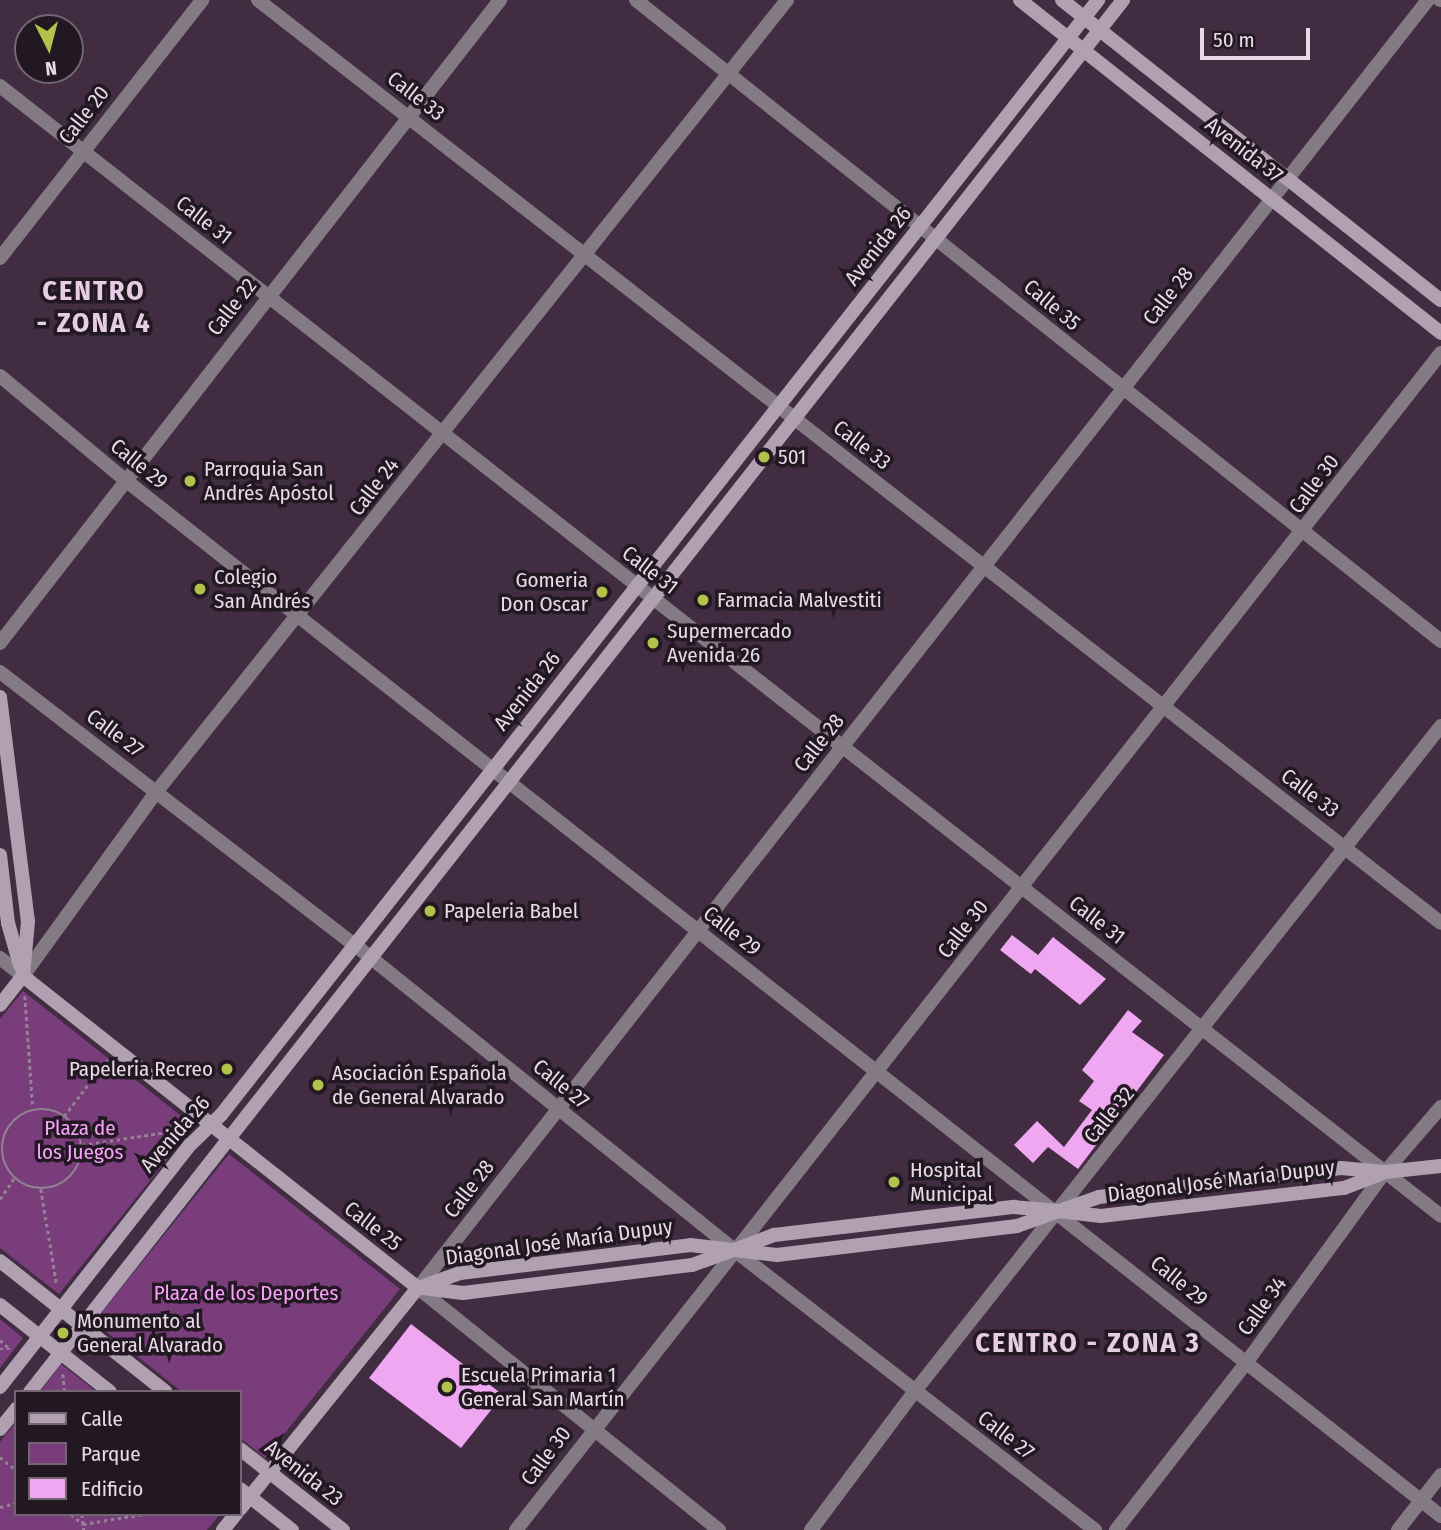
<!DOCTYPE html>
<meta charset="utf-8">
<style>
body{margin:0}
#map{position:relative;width:1441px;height:1530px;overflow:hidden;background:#412c41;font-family:"Fira Sans Condensed",sans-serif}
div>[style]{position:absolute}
.green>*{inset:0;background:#783d7a}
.building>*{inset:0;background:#f0a7f1}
.path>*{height:2.5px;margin-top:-1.25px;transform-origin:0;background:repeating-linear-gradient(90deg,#938293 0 3.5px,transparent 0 7px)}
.path>.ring{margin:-1.25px;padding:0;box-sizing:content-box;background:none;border:2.5px solid #938293;border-radius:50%}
.street>*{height:14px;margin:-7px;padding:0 7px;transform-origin:7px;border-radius:7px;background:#847a84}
.secondary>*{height:14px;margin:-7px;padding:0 7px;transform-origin:7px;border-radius:7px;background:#b1a0b1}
.dots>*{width:19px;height:19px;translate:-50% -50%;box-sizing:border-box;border:4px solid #221822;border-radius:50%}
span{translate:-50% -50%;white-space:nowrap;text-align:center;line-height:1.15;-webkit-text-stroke:7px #221822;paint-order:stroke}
.street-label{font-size:21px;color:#e8dae7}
.poi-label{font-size:21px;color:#e8dae7}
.left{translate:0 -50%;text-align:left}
.right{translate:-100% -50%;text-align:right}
.park-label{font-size:21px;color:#fba1fd}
.district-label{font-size:28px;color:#e6cce5;font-weight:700;letter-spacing:2px}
.legend{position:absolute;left:14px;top:1390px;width:228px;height:126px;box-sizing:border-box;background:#221822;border:2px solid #716671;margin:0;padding:9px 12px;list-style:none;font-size:21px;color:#e8dae7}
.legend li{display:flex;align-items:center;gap:14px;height:35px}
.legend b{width:35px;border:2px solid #716671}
.north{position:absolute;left:14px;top:14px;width:70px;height:70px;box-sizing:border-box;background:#221822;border:2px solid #716671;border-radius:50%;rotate:174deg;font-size:19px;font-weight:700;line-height:28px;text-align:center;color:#e8dae7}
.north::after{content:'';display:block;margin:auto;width:24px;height:32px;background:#b3c24b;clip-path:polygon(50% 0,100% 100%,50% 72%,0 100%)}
.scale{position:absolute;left:1200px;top:28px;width:110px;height:32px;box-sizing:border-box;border:4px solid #e8dae7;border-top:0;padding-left:9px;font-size:21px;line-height:24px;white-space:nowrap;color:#e8dae7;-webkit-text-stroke:5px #221822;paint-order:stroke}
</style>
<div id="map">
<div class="green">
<i style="clip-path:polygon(23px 991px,194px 1126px,59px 1294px,0 1248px,0 1019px)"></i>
<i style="clip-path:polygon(229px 1154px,400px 1289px,265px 1458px,240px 1438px,240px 1392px,182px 1392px,94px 1322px)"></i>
<i style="clip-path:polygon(0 1319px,23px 1338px,0 1368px)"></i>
<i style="clip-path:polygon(61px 1364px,97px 1392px,40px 1392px)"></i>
<i style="clip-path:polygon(16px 1422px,16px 1514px,220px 1514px,207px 1530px,0 1530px,0 1442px)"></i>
</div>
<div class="building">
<i style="clip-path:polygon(1012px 935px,1038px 955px,1053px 937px,1106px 979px,1080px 1005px,1035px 969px,1031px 974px,1000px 950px)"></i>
<i style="clip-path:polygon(1128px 1010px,1142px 1021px,1132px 1032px,1164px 1055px,1078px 1169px,1048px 1147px,1033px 1163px,1014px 1145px,1037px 1121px,1064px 1147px,1092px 1110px,1079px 1101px,1094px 1081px,1082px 1070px)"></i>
<i style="clip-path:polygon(411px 1324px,503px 1395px,461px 1448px,369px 1378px)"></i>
</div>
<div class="path">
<i style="left:25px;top:996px;width:112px;rotate:85.9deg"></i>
<i class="ring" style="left:2px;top:1109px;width:77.5px;height:77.5px"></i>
<i style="left:64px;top:1116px;width:71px;rotate:-52.5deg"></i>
<i style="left:82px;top:1145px;width:105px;rotate:-8.7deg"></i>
<i style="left:41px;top:1189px;width:98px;rotate:80.6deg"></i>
<i style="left:0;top:1199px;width:25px;rotate:-56deg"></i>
<i style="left:0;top:1340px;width:13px;rotate:42deg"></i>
<i style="left:0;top:1349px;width:11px"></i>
<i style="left:63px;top:1374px;width:18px;rotate:84deg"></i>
<i style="left:0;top:1457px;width:21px;rotate:39deg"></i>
<i style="left:0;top:1507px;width:16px;rotate:-14deg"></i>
<i style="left:71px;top:1514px;width:16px;rotate:40deg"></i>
<i style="left:83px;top:1524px;width:62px;rotate:-9.3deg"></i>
<i style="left:82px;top:1514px;width:16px;rotate:83deg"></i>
</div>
<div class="street">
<i style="left:258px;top:0;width:1500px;rotate:37.96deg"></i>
<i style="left:636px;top:0;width:1029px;rotate:38.53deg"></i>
<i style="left:1440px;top:0;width:1px"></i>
<i style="left:0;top:86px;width:1831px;rotate:38.1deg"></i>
<i style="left:0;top:258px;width:328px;rotate:-51.9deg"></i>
<i style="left:0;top:376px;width:161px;rotate:39.7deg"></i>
<i style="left:124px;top:479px;width:1676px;rotate:38.22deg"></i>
<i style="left:0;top:643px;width:815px;rotate:-52.13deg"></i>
<i style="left:0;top:672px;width:448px;rotate:37.6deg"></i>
<i style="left:355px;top:945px;width:486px;rotate:38.8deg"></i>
<i style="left:734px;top:1250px;width:457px;rotate:37.8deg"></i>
<i style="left:0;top:958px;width:29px;rotate:38deg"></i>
<i style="left:23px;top:976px;width:228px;rotate:-54.1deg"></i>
<i style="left:157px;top:791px;width:1011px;rotate:-51.46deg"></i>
<i style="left:516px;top:1530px;width:1497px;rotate:-51.84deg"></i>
<i style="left:719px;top:1530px;width:386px;rotate:-141.2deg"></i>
<i style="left:418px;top:1288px;width:1637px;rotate:-51.9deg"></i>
<i style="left:811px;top:1530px;width:174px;rotate:-53.2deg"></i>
<i style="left:915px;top:1391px;width:848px;rotate:-51.66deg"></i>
<i style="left:1116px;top:1530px;width:212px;rotate:-52.1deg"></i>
<i style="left:1246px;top:1363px;width:236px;rotate:-54deg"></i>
<i style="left:1385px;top:1172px;width:86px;rotate:-49.3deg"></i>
<i style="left:1398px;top:1530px;width:70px;rotate:-52deg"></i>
</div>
<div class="secondary">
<i style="left:1020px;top:0;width:537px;rotate:38.34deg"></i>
<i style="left:1062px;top:0;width:483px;rotate:38.4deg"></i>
<i style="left:0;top:697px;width:226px;rotate:82.9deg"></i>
<i style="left:28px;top:921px;width:55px;rotate:95.2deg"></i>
<i style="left:0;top:855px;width:68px;rotate:83.3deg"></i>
<i style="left:8px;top:923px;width:44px;rotate:74.1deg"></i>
<i style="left:23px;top:976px;width:503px;rotate:38.3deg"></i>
<i style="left:0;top:1005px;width:37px;rotate:-52deg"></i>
<i style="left:0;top:1261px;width:211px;rotate:38.3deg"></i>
<i style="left:418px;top:1288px;width:45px;rotate:-19.7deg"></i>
<i style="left:460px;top:1273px;width:232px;rotate:-6.9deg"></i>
<i style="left:690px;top:1245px;width:44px;rotate:6.5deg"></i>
<i style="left:734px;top:1250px;width:43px;rotate:-20.6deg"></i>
<i style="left:774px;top:1235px;width:242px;rotate:-6.7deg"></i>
<i style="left:1014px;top:1207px;width:45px;rotate:5.1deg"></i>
<i style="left:1059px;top:1211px;width:42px;rotate:-19.3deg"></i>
<i style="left:1099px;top:1197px;width:244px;rotate:-6.8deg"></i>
<i style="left:1341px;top:1168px;width:44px;rotate:5.2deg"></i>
<i style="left:1385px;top:1172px;width:56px;rotate:-6.1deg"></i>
<i style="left:423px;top:1288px;width:40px;rotate:7.1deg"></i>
<i style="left:463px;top:1293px;width:231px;rotate:-7deg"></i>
<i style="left:692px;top:1265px;width:45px;rotate:-19.7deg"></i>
<i style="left:734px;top:1250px;width:43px;rotate:6.6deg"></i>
<i style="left:777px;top:1255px;width:242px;rotate:-6.9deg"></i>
<i style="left:1017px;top:1226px;width:45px;rotate:-19.7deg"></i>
<i style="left:1059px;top:1211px;width:42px;rotate:6.8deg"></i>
<i style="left:1101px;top:1216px;width:245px;rotate:-6.6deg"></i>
<i style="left:1344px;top:1188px;width:42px;rotate:-21deg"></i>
<i style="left:0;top:1305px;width:140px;rotate:38.3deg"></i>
<i style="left:0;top:1387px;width:308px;rotate:-51.9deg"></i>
<i style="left:190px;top:1145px;width:43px;rotate:-44.1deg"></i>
<i style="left:221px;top:1115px;width:1419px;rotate:-51.81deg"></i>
<i style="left:30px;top:1392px;width:1770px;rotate:-51.86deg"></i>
<i style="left:0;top:1429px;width:26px;rotate:-51deg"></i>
<i style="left:240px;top:1449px;width:131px;rotate:38.2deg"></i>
<i style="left:240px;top:1489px;width:66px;rotate:38.3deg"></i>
<i style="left:240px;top:1509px;width:284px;rotate:-51.2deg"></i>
<i style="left:223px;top:1530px;width:21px;rotate:-51deg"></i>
</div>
<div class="dots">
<i style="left:764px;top:457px;background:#b3c24b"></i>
<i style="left:190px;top:481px;background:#b3c24b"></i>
<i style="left:200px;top:589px;background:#b3c24b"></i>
<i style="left:602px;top:592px;background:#b3c24b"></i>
<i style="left:703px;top:600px;background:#b3c24b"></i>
<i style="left:653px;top:643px;background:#b3c24b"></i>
<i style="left:430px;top:911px;background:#b3c24b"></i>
<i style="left:227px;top:1069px;background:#b3c24b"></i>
<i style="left:318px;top:1085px;background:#b3c24b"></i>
<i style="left:894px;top:1182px;background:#b3c24b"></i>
<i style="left:63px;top:1333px;background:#b3c24b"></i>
<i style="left:447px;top:1387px;background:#b3c24b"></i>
</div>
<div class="street-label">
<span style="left:416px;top:96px;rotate:38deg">Calle 33</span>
<span style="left:84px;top:115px;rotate:-52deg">Calle 20</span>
<span style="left:1244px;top:150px;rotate:38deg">Avenida 37</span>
<span style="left:204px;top:220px;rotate:38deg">Calle 31</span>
<span style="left:878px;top:246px;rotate:-52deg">Avenida 26</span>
<span style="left:1168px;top:296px;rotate:-52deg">Calle 28</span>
<span style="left:1052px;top:305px;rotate:40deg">Calle 35</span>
<span style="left:232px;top:307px;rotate:-52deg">Calle 22</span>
<span style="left:862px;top:445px;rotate:38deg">Calle 33</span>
<span style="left:139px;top:464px;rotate:39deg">Calle 29</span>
<span style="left:1314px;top:484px;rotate:-53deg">Calle 30</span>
<span style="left:374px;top:487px;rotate:-52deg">Calle 24</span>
<span style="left:650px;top:570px;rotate:38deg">Calle 31</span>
<span style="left:527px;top:691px;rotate:-52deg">Avenida 26</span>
<span style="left:115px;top:733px;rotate:37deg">Calle 27</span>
<span style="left:819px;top:743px;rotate:-52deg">Calle 28</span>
<span style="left:1310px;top:793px;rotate:37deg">Calle 33</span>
<span style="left:1097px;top:920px;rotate:38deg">Calle 31</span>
<span style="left:963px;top:929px;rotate:-52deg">Calle 30</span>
<span style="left:732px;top:931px;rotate:38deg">Calle 29</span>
<span style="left:561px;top:1084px;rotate:39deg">Calle 27</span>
<span style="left:1109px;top:1115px;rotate:-51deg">Calle 32</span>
<span style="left:175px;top:1134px;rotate:-49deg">Avenida 26</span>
<span style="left:1221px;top:1181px;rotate:-7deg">Diagonal José María Dupuy</span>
<span style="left:469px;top:1189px;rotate:-52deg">Calle 28</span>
<span style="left:373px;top:1226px;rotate:38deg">Calle 25</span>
<span style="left:559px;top:1242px;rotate:-8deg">Diagonal José María Dupuy</span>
<span style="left:1179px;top:1281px;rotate:39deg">Calle 29</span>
<span style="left:1262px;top:1306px;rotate:-54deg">Calle 34</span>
<span style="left:1006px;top:1435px;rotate:38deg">Calle 27</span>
<span style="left:546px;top:1456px;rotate:-53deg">Calle 30</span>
<span style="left:304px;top:1473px;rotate:38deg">Avenida 23</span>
</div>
<div class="poi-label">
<span class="left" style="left:778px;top:457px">501</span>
<span class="left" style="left:204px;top:481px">Parroquia San<br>Andrés Apóstol</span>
<span class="left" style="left:214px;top:589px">Colegio<br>San Andrés</span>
<span class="right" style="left:588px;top:592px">Gomeria<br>Don Oscar</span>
<span class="left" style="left:717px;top:600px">Farmacia Malvestiti</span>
<span class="left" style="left:667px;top:643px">Supermercado<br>Avenida 26</span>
<span class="left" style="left:444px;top:911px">Papeleria Babel</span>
<span class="right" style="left:213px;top:1069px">Papeleria Recreo</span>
<span class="left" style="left:332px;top:1085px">Asociación Española<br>de General Alvarado</span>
<span class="left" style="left:910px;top:1182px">Hospital<br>Municipal</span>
<span class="left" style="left:77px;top:1333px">Monumento al<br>General Alvarado</span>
<span class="left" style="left:461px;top:1387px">Escuela Primaria 1<br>General San Martín</span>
</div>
<div class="park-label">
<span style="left:80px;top:1140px">Plaza de<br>los Juegos</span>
<span style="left:246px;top:1293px">Plaza de los Deportes</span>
</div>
<div class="district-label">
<span style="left:94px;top:307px">CENTRO<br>- ZONA 4</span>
<span style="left:1088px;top:1343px">CENTRO - ZONA 3</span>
</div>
<ul class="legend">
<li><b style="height:9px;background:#b1a0b1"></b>Calle</li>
<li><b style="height:19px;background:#783d7a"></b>Parque</li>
<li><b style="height:19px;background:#f0a7f1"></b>Edificio</li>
</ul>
<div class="north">N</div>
<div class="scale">50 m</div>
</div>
